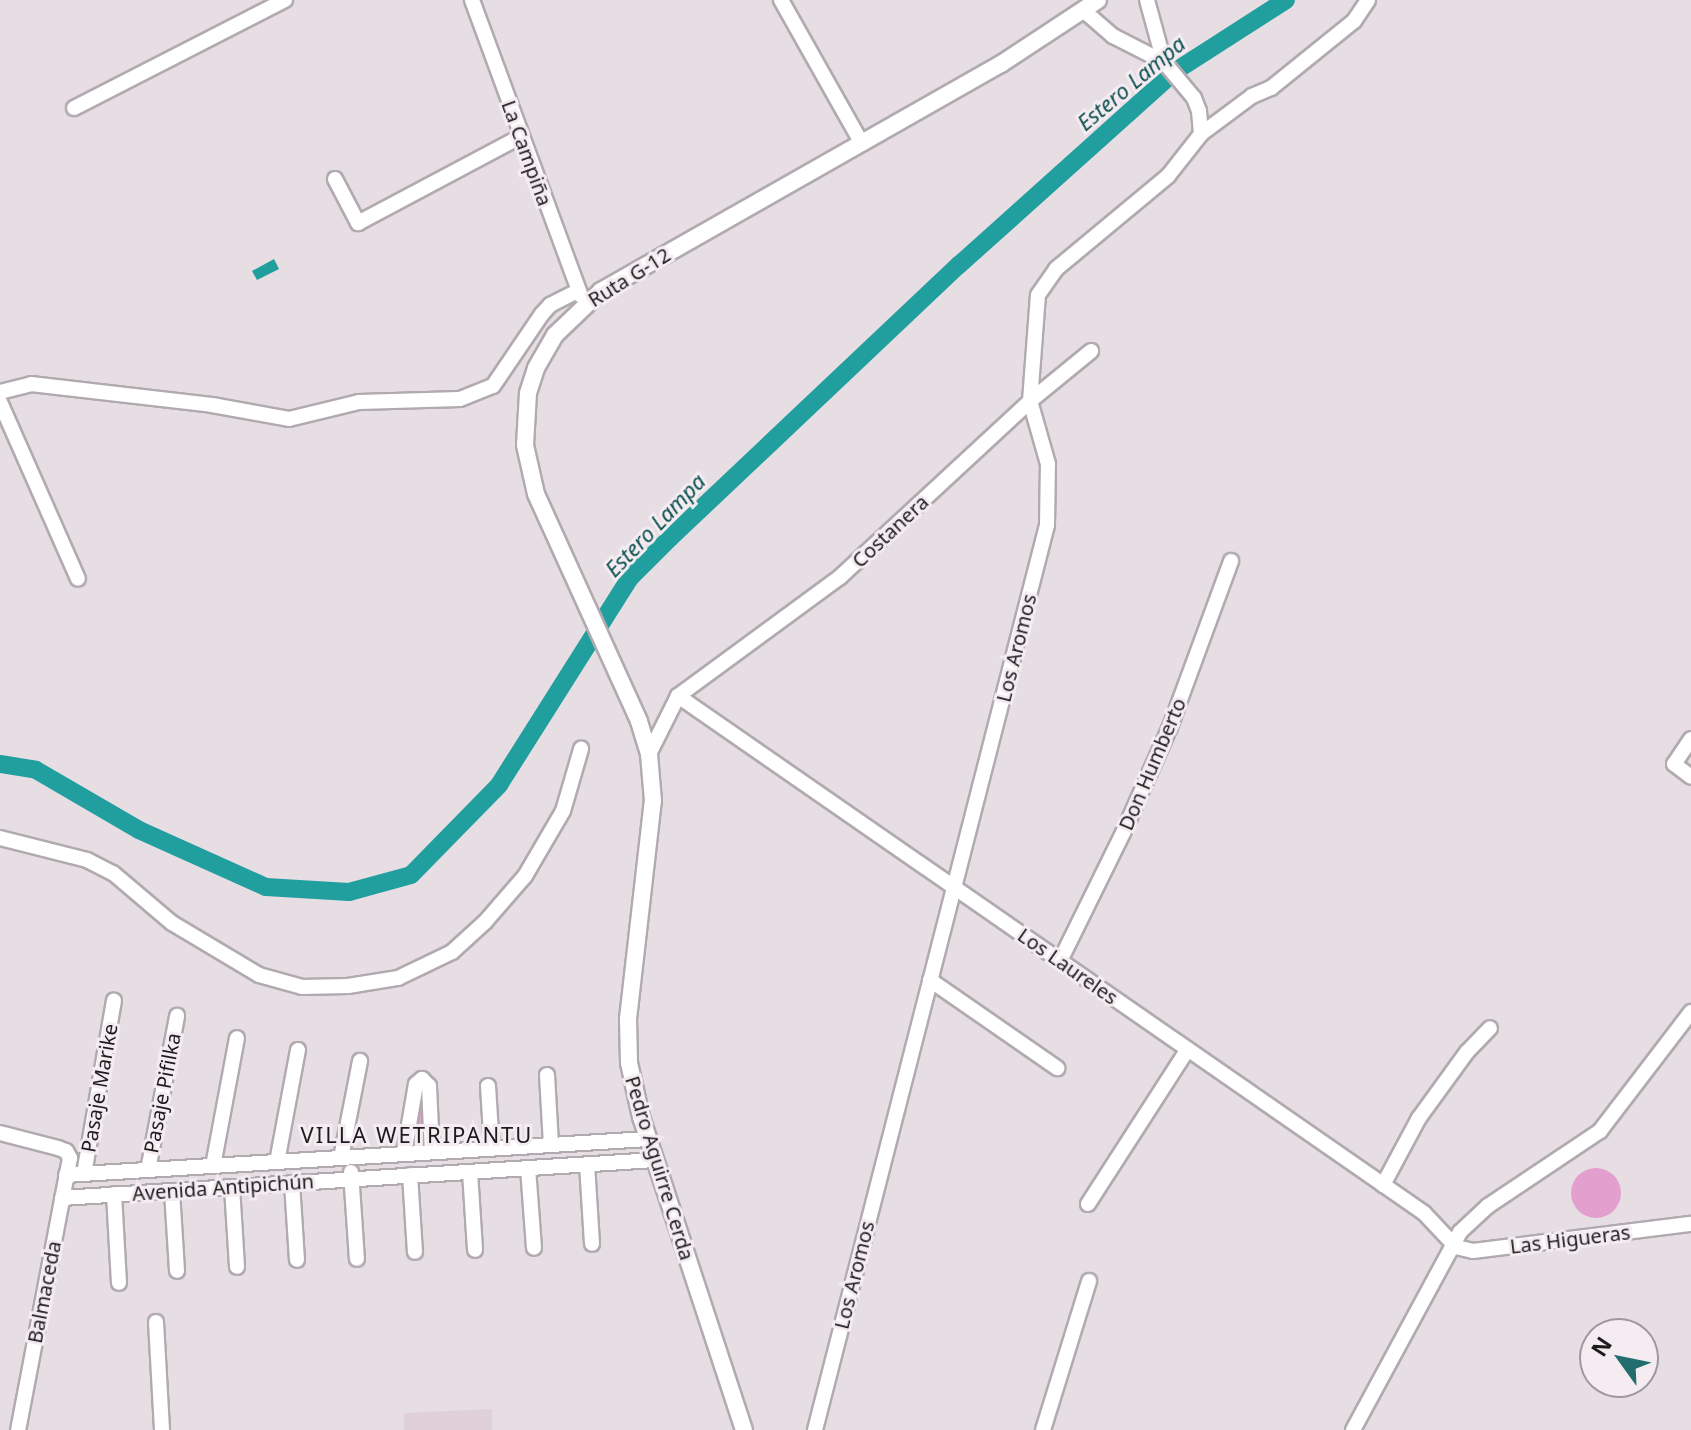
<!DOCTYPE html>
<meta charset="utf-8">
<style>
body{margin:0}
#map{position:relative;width:1691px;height:1430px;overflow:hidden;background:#e7dee4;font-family:"Noto Sans",sans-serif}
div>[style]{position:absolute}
.built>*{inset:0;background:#e0d0da}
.green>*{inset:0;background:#e3a0cf}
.round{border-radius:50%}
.water>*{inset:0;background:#219f9e}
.river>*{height:18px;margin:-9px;padding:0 9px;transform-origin:9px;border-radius:9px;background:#219f9e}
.roads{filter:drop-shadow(2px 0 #b1aaaf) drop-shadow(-2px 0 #b1aaaf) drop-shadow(0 2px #b1aaaf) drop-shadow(0 -2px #b1aaaf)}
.minor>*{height:14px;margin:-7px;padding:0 7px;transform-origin:7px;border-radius:7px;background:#fff}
.major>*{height:16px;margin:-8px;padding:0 8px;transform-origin:8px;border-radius:8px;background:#fff}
span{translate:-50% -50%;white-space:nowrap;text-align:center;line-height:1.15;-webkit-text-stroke:6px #f4ecf1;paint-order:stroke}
.street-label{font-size:20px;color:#1e1b1d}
.water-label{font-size:22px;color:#0d5151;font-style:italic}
.neighbourhood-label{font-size:22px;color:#1e1b1d;letter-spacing:2px}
.north{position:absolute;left:1579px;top:1318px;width:80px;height:80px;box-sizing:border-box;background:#f4ecf1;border:2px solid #9e989c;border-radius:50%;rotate:303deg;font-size:22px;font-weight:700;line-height:32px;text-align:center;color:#1e1b1d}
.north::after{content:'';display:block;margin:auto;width:28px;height:36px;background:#226d6d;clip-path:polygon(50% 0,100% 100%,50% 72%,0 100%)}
</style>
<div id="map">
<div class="built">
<i style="clip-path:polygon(492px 1409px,492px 1430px,404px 1430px,404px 1413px)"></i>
</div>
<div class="green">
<i style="clip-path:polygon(425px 1087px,428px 1146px,408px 1147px,419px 1089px)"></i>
<i class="round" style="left:1571px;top:1168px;width:50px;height:50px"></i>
</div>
<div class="water">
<i style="clip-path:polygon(274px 259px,279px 269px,257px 280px,252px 271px)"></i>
</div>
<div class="river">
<i style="left:0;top:764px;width:36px;rotate:9deg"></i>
<i style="left:36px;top:770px;width:119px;rotate:30.2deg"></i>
<i style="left:139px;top:830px;width:139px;rotate:24.2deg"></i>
<i style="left:266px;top:887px;width:83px;rotate:3.4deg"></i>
<i style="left:349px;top:892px;width:64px;rotate:-15.3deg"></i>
<i style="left:411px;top:875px;width:126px;rotate:-45.6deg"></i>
<i style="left:499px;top:785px;width:245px;rotate:-57.7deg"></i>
<i style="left:630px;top:578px;width:57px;rotate:-45deg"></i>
<i style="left:670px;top:538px;width:398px;rotate:-43.4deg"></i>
<i style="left:959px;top:265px;width:289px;rotate:-41.9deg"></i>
<i style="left:1174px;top:72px;width:133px;rotate:-32.7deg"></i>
</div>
<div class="roads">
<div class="minor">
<i style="left:472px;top:0;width:315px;rotate:69.8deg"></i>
<i style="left:781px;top:0;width:163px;rotate:60.6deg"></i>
<i style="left:1147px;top:0;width:64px;rotate:74.7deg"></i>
<i style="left:1083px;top:10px;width:40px;rotate:41deg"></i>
<i style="left:1113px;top:36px;width:57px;rotate:27deg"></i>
<i style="left:1164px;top:62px;width:47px;rotate:50.2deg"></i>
<i style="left:1194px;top:98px;width:14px;rotate:69deg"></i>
<i style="left:1199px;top:111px;width:23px;rotate:85deg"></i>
<i style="left:74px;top:108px;width:237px;rotate:-27.1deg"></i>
<i style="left:335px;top:179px;width:50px;rotate:62.4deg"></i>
<i style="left:358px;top:223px;width:183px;rotate:-28deg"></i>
<i style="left:0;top:392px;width:32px;rotate:-14deg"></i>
<i style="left:31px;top:384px;width:182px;rotate:6.6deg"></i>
<i style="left:212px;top:405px;width:78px;rotate:10.3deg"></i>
<i style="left:289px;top:419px;width:72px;rotate:-13.7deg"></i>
<i style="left:359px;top:402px;width:101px;rotate:-1.7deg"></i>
<i style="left:460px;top:399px;width:35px;rotate:-22deg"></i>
<i style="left:493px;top:386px;width:87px;rotate:-55.8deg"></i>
<i style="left:542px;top:314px;width:12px;rotate:-48deg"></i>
<i style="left:550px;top:305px;width:30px;rotate:-27deg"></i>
<i style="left:0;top:402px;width:193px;rotate:66.2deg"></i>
<i style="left:678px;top:696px;width:908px;rotate:34.72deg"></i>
<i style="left:1424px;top:1213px;width:47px;rotate:46.7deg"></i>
<i style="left:1456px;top:1247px;width:17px;rotate:13deg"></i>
<i style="left:1473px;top:1251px;width:220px;rotate:-7.1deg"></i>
<i style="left:1691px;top:739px;width:30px;rotate:124deg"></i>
<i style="left:1674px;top:764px;width:21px;rotate:37deg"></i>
<i style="left:649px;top:754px;width:65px;rotate:-63.4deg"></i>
<i style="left:678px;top:696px;width:201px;rotate:-36.3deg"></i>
<i style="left:840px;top:577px;width:259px;rotate:-42.8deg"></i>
<i style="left:1030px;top:401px;width:79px;rotate:-39.3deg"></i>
<i style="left:0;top:838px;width:90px;rotate:14.2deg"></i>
<i style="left:87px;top:860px;width:29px;rotate:27deg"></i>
<i style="left:113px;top:873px;width:77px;rotate:40.3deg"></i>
<i style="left:172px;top:923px;width:101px;rotate:30.9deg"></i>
<i style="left:259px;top:975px;width:45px;rotate:15.6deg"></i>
<i style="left:302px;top:987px;width:46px;rotate:-1.2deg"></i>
<i style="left:348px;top:986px;width:51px;rotate:-9.1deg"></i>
<i style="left:398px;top:978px;width:60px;rotate:-25.7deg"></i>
<i style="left:452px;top:952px;width:45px;rotate:-42.3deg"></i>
<i style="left:485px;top:922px;width:61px;rotate:-49deg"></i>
<i style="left:525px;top:876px;width:75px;rotate:-59.7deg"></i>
<i style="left:563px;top:811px;width:65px;rotate:-73.8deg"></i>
<i style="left:1060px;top:961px;width:143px;rotate:-63.8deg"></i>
<i style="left:1123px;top:833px;width:116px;rotate:-66.1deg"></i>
<i style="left:1170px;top:727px;width:177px;rotate:-69.8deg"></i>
<i style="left:930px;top:980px;width:155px;rotate:34.7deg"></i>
<i style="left:547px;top:1075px;width:70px;rotate:86.7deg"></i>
<i style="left:488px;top:1086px;width:63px;rotate:86.4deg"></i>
<i style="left:0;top:1133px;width:60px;rotate:14.5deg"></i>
<i style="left:58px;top:1148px;width:9px;rotate:21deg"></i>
<i style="left:66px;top:1151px;width:8px;rotate:60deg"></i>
<i style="left:70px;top:1158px;width:277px;rotate:100.8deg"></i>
<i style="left:404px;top:1154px;width:71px;rotate:-80.3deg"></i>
<i style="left:416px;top:1084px;width:8px;rotate:-40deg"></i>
<i style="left:422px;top:1079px;width:10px;rotate:45deg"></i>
<i style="left:429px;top:1086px;width:66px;rotate:87.4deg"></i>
<i style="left:341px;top:1158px;width:99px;rotate:-78.9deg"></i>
<i style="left:277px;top:1162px;width:114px;rotate:-79.4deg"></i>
<i style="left:587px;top:1164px;width:80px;rotate:86.4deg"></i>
<i style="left:213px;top:1166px;width:130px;rotate:-79.4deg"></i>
<i style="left:528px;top:1168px;width:80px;rotate:85.7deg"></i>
<i style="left:148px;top:1170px;width:157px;rotate:-79.3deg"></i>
<i style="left:351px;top:1172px;width:87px;rotate:86.1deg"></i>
<i style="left:470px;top:1172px;width:78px;rotate:86.3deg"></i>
<i style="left:84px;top:1174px;width:176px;rotate:-80.2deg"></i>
<i style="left:66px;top:1175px;width:583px;rotate:-3.54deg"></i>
<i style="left:410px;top:1175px;width:77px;rotate:86.3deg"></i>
<i style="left:292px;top:1183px;width:77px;rotate:86.3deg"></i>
<i style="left:1383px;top:1185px;width:76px;rotate:-61.8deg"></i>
<i style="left:1419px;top:1118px;width:82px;rotate:-54deg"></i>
<i style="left:1467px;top:1052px;width:33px;rotate:-46deg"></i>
<i style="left:232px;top:1187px;width:80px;rotate:86.4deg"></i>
<i style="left:172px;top:1191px;width:80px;rotate:86.4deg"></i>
<i style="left:114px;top:1194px;width:89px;rotate:86.8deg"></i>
<i style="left:62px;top:1198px;width:594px;rotate:-3.67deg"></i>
<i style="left:1088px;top:1204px;width:184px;rotate:-57.2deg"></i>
<i style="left:156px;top:1322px;width:108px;rotate:86.8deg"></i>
<i style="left:815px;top:1430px;width:934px;rotate:-75.62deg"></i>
<i style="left:1047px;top:525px;width:61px;rotate:-89.1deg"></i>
<i style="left:1048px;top:464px;width:66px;rotate:-105.9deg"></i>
<i style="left:1030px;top:401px;width:106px;rotate:-85.7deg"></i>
<i style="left:1038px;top:295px;width:32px;rotate:-55deg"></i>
<i style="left:1056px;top:269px;width:146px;rotate:-39.7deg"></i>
<i style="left:1168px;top:176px;width:53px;rotate:-51.8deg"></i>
<i style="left:1201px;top:134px;width:64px;rotate:-36.7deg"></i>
<i style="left:1252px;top:96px;width:21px;rotate:-23deg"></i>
<i style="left:1271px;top:88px;width:107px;rotate:-38.9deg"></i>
<i style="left:1354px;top:21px;width:25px;rotate:-56deg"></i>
<i style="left:1043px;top:1430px;width:156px;rotate:-72.8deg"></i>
<i style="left:1353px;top:1430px;width:225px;rotate:-61.6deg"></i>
<i style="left:1460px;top:1232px;width:38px;rotate:-43deg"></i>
<i style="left:1488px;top:1206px;width:135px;rotate:-33.8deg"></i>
<i style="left:1600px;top:1131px;width:150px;rotate:-52.6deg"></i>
</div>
<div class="major">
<i style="left:744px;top:1430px;width:330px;rotate:-108.2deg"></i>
<i style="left:641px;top:1117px;width:55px;rotate:-102.5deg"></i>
<i style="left:629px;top:1063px;width:44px;rotate:-91.3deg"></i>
<i style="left:628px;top:1019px;width:219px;rotate:-83.5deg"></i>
<i style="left:653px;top:801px;width:47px;rotate:-94.9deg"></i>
<i style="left:649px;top:754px;width:34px;rotate:-107deg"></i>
<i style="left:639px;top:721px;width:249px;rotate:-114.4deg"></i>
<i style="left:536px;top:494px;width:50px;rotate:-102.7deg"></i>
<i style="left:525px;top:445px;width:52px;rotate:-86.7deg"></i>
<i style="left:528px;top:393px;width:26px;rotate:-72deg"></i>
<i style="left:536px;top:368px;width:38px;rotate:-60deg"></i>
<i style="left:555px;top:335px;width:64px;rotate:-43.7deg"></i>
<i style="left:601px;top:291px;width:460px;rotate:-29.6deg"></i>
<i style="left:1001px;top:64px;width:116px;rotate:-33.4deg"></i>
</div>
</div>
<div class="street-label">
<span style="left:527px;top:153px;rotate:70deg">La Campiña</span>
<span style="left:629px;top:277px;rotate:-32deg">Ruta G-12</span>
<span style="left:890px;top:531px;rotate:-43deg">Costanera</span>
<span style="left:1016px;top:648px;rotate:-76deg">Los Aromos</span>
<span style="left:1152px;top:764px;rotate:-67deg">Don Humberto</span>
<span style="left:1068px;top:966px;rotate:35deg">Los Laureles</span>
<span style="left:99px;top:1088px;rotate:-80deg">Pasaje Marike</span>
<span style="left:162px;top:1093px;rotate:-79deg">Pasaje Pifilka</span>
<span style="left:660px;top:1168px;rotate:73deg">Pedro Aguirre Cerda</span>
<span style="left:223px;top:1187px;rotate:-4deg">Avenida Antipichún</span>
<span style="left:1570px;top:1239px;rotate:-7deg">Las Higueras</span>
<span style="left:854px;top:1275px;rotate:-76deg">Los Aromos</span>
<span style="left:44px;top:1292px;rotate:-79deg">Balmaceda</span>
</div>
<div class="water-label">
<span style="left:1131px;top:83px;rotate:-40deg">Estero Lampa</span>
<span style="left:655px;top:525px;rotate:-46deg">Estero Lampa</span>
</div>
<div class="neighbourhood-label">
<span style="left:417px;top:1135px">VILLA WETRIPANTU</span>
</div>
<div class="north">N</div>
</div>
